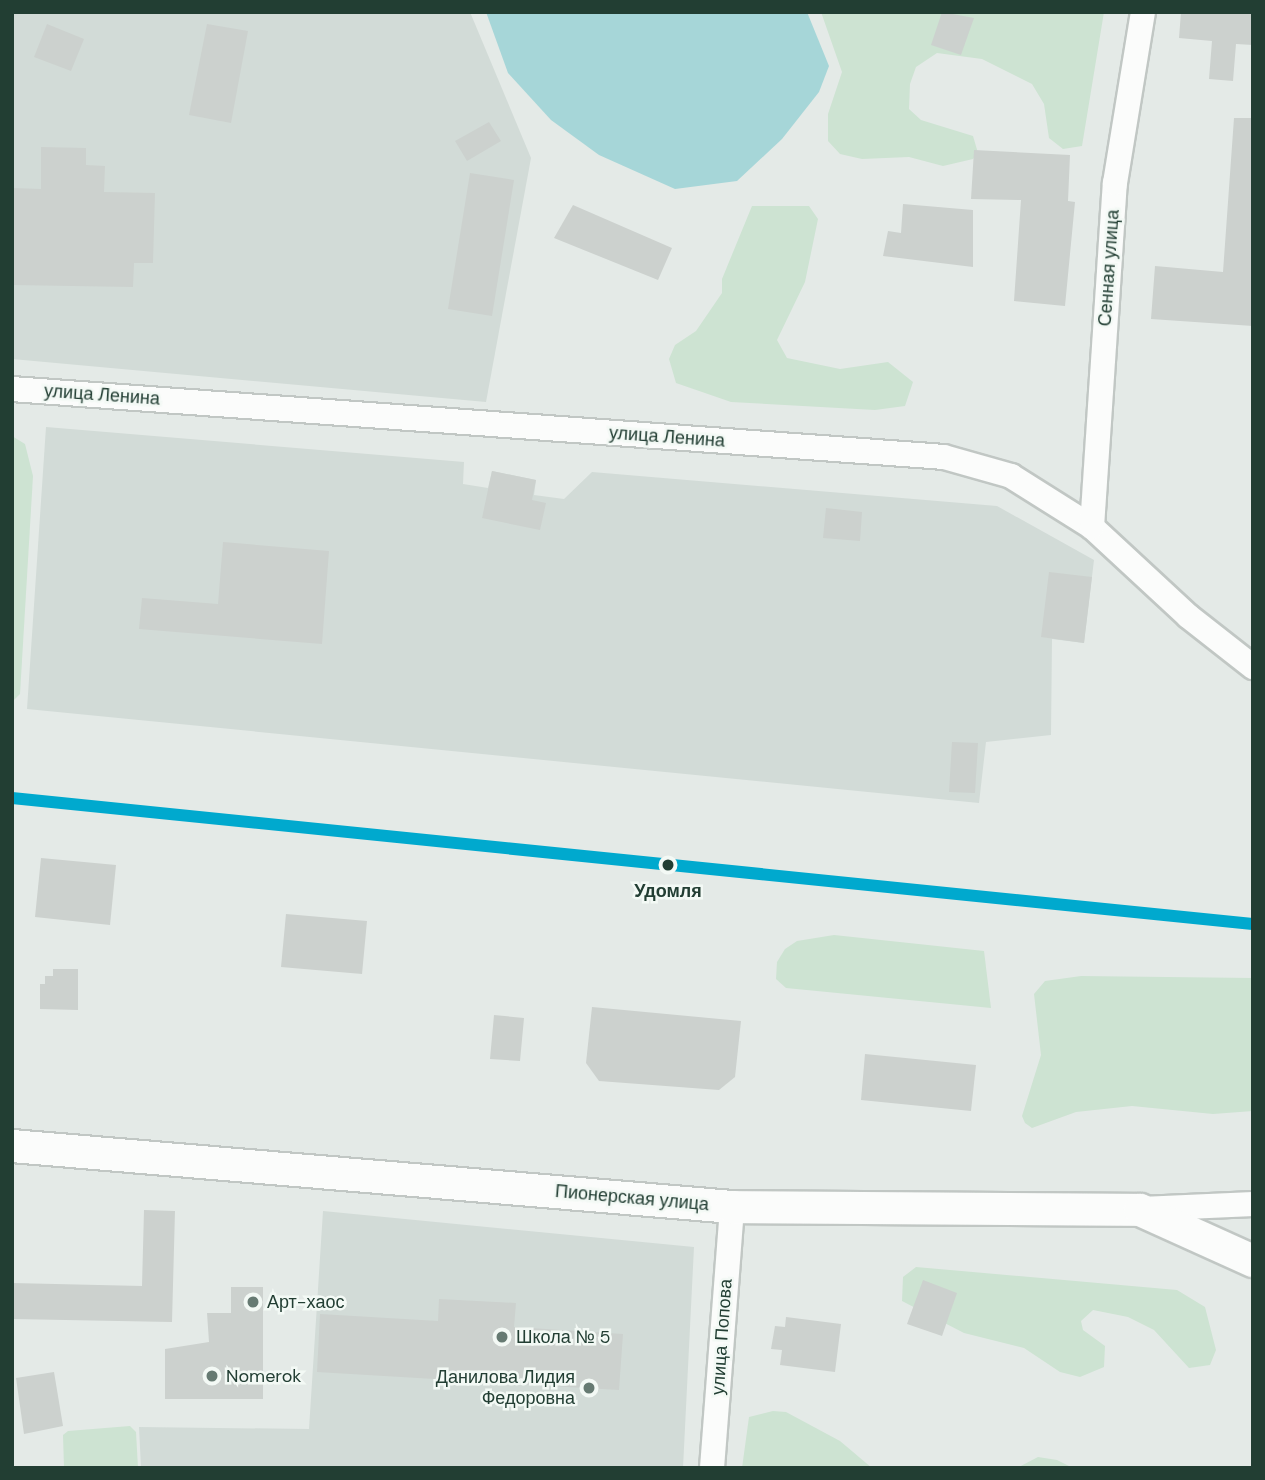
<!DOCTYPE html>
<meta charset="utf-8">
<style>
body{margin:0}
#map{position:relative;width:1265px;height:1480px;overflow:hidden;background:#e4eae7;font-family:"DM Sans",sans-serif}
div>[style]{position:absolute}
.built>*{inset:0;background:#d2dbd7}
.green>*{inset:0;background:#cde3d2}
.water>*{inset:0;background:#a6d6d8}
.building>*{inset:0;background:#ccd1ce}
.roads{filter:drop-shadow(2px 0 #c1c7c4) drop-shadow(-2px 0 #c1c7c4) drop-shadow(0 2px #c1c7c4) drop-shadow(0 -2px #c1c7c4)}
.minor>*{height:24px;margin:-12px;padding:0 12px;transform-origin:12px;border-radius:12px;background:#fbfcfb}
.tertiary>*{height:32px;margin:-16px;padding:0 16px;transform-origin:16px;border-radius:16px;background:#fbfcfb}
.rail-1>*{height:12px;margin:-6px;padding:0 6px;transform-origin:6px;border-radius:6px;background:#00a9ce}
.dots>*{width:19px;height:19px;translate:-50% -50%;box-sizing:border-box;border:4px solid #f3f9f5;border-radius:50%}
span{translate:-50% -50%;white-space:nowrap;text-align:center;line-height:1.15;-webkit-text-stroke:5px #f3f9f5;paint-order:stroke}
.street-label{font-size:18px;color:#223e33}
.stop-label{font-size:18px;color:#223e33;font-weight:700}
.poi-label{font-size:18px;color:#223e33}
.left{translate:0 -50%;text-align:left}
.right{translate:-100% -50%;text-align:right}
.frame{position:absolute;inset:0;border:14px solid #223e33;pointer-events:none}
</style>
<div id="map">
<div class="built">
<i style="clip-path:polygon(12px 12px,470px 12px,531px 158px,486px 402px,12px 359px)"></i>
<i style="clip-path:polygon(46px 427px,464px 462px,463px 484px,488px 488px,492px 471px,536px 480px,534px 495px,564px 499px,592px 472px,997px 506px,1094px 560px,1084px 643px,1052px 639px,1051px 735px,986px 742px,979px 803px,27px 709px)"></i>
<i style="clip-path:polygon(323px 1211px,694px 1247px,683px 1468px,141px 1468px,139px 1427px,309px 1429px)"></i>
</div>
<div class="green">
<i style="clip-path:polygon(821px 12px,1104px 12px,1082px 146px,1063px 149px,1049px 138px,1044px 104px,1032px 84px,982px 59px,937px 53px,916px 67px,910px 84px,909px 109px,921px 120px,973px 136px,978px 153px,973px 159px,943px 166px,909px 157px,862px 159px,840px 154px,828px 141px,828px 114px,842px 72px)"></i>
<i style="clip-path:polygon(752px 206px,809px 206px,818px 219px,805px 282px,777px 340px,787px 358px,840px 369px,888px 362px,913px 382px,905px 406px,875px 410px,731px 402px,676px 383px,669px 359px,675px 345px,696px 331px,722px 293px,722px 279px)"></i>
<i style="clip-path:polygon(12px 436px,25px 444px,33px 476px,20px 694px,12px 702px)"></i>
<i style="clip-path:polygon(834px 935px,984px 951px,991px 1008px,786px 988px,776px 979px,777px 962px,785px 949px,797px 941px)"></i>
<i style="clip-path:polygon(1081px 976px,1253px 978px,1253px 1111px,1213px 1114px,1132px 1106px,1076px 1112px,1032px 1128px,1025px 1123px,1022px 1116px,1041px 1055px,1034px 994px,1045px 981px)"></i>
<i style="clip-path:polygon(916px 1267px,1177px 1290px,1205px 1307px,1216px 1350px,1210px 1365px,1189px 1368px,1154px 1330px,1128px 1317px,1093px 1310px,1081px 1321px,1083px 1330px,1105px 1346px,1104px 1367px,1080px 1377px,1060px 1372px,1024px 1348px,964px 1333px,902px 1301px,903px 1277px)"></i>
<i style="clip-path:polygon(773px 1411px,786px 1412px,840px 1441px,872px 1468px,742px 1468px,749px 1417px)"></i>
<i style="clip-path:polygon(130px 1426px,136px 1432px,138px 1468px,64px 1468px,63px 1435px,68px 1431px)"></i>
<i style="clip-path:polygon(1038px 1457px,1057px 1460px,1073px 1468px,1017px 1468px)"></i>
</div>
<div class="water">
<i style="clip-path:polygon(486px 12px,807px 12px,829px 66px,819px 92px,782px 139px,737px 181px,675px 189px,599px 155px,551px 120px,508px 73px)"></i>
</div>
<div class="building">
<i style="clip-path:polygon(942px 12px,974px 18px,961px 55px,931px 45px)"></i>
<i style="clip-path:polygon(1181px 12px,1253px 12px,1253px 45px,1236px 44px,1233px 81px,1209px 79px,1212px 41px,1179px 38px)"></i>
<i style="clip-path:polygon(47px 24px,84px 39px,71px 71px,34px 57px)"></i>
<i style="clip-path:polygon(207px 24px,248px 31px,231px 123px,189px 115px)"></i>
<i style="clip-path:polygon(1234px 118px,1253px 118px,1253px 326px,1151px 319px,1155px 266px,1223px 272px)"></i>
<i style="clip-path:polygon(489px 122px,501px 141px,467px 161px,455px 141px)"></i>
<i style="clip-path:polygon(41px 147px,86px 148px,86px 165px,105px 166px,104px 192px,155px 193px,153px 263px,134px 263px,133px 287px,12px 285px,12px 188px,41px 189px)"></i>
<i style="clip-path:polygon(974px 150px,1070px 155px,1068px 201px,1075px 202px,1065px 306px,1014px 301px,1021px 200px,971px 199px)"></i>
<i style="clip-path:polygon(470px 173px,514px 180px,492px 316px,448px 309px)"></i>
<i style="clip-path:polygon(903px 204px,973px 210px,973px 267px,883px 256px,888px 231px,901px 233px)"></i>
<i style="clip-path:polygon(573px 205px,672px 248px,658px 280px,554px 238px)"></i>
<i style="clip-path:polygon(492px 471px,536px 480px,532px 500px,546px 503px,540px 530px,482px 518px)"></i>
<i style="clip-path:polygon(826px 508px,862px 512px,860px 541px,823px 538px)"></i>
<i style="clip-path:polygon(223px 542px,329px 551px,322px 644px,139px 629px,142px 598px,218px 604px)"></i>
<i style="clip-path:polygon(1049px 572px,1092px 577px,1084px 643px,1041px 637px)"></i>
<i style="clip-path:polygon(952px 742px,978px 743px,975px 793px,949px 792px)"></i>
<i style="clip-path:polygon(41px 858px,116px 865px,110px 925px,35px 917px)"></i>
<i style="clip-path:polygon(286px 914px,367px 921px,362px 974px,281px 967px)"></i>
<i style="clip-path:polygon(53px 969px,78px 969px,78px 1010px,40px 1009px,40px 984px,45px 984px,45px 976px,53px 976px)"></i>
<i style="clip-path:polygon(592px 1007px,741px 1021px,735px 1077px,719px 1090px,599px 1081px,586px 1063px)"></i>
<i style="clip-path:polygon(494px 1015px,524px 1018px,520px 1061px,490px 1059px)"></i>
<i style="clip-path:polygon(865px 1054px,976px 1065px,971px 1111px,861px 1100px)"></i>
<i style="clip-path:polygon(144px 1210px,175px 1211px,172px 1322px,12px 1319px,12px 1283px,142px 1286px)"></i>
<i style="clip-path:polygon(923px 1280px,957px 1293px,942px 1336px,907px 1324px)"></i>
<i style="clip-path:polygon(231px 1287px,263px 1287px,263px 1399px,165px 1399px,165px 1349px,209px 1342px,207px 1313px,231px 1313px)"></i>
<i style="clip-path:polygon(439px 1299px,516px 1303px,514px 1327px,623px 1334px,619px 1390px,317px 1372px,320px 1314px,438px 1321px)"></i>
<i style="clip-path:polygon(786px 1317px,841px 1324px,835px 1372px,780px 1365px,782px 1350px,771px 1349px,775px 1326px,785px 1327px)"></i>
<i style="clip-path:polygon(54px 1372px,63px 1426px,24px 1434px,16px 1378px)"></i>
</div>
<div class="roads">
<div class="minor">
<i style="left:12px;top:389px;width:934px;rotate:4.17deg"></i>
<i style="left:944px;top:457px;width:70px;rotate:15.8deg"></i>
<i style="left:1011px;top:476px;width:96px;rotate:32.2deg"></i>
<i style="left:1092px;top:527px;width:131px;rotate:42.8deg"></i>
<i style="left:1188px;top:616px;width:83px;rotate:38.1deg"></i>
<i style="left:1092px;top:527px;width:345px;rotate:-86.2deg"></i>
<i style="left:1115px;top:183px;width:173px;rotate:-80.7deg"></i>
<i style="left:1142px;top:1209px;width:111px;rotate:-2.6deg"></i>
<i style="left:712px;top:1468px;width:262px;rotate:-85.6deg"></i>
</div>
<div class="tertiary">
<i style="left:12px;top:1146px;width:723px;rotate:4.84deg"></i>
<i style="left:732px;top:1207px;width:408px;rotate:0.4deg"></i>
<i style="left:1140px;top:1210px;width:124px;rotate:24.3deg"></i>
</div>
</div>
<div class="rail-1">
<i style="left:12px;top:798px;width:1247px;rotate:5.8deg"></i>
</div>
<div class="dots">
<i style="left:668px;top:865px;background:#223e33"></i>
<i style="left:253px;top:1302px;background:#667a72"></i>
<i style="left:502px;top:1337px;background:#667a72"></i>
<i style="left:212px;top:1376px;background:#667a72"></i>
<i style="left:589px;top:1388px;background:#667a72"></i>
</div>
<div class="street-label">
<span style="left:1109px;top:268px;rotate:-86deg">Сенная улица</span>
<span style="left:102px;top:395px;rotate:4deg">улица Ленина</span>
<span style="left:667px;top:437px;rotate:4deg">улица Ленина</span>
<span style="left:632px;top:1198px;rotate:5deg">Пионерская улица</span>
<span style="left:722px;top:1337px;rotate:-86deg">улица Попова</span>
</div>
<div class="stop-label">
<span style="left:668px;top:891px">Удомля</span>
</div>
<div class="poi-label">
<span class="left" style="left:267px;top:1302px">Арт-хаос</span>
<span class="left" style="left:516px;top:1337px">Школа № 5</span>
<span class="left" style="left:226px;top:1376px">Nomerok</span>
<span class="right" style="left:575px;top:1388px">Данилова Лидия<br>Федоровна</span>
</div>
<div class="frame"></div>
</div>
